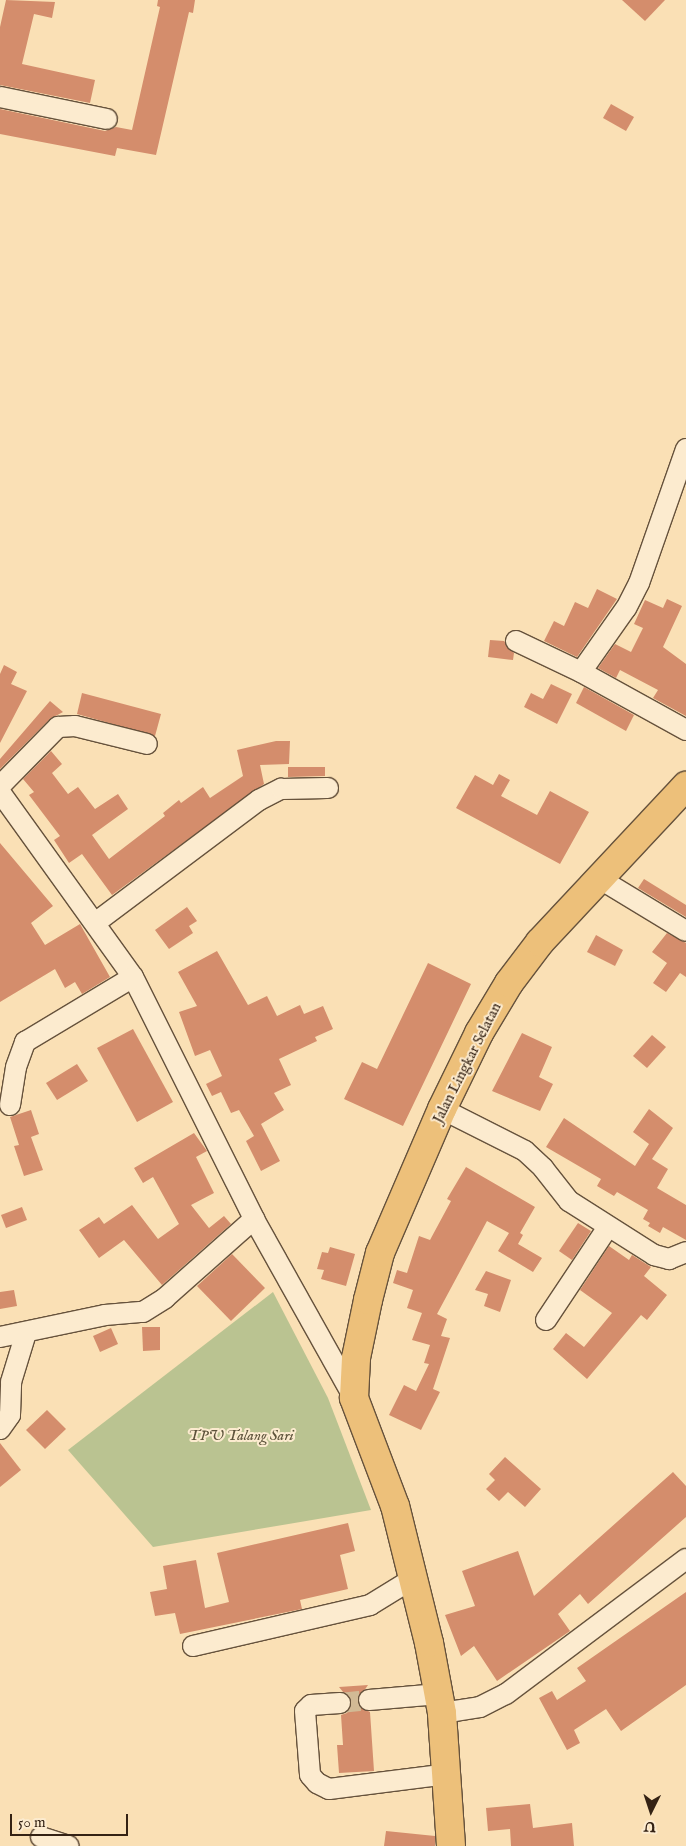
<!DOCTYPE html>
<style>
body{margin:0}
#map{position:relative;width:686px;height:1846px;overflow:hidden;background:#fae0b5;font-family:"IM FELL English",serif}
div>[style]{position:absolute}
.green>*{inset:0;background:#bac391}
.building>*{inset:0;background:#d48d6c}
.minor-tunnel>*{height:20px;margin-top:-10px;transform-origin:0;background:repeating-linear-gradient(90deg,#d2ba95 0 20px,transparent 0 30px)}
.roads{filter:drop-shadow(1px 0 #66523c) drop-shadow(-1px 0 #66523c) drop-shadow(0 1px #66523c) drop-shadow(0 -1px #66523c)}
.minor>*{height:20px;margin:-10px;padding:0 10px;transform-origin:10px;border-radius:10px;background:#fcebcf}
.highway>*{height:28px;margin:-14px;padding:0 14px;transform-origin:14px;border-radius:14px;background:#edc07a}
span{translate:-50% -50%;white-space:nowrap;text-align:center;line-height:1.15;-webkit-text-stroke:4px #fcebcf;paint-order:stroke}
.street-label{font-size:15px;color:#342214}
.park-label{font-size:15px;color:#5c523a;font-style:italic}
.north{position:absolute;left:626px;top:1786px;width:50px;height:50px;-webkit-text-stroke:4px #fcebcf;paint-order:stroke;rotate:184deg;font-size:14px;font-weight:700;line-height:20px;text-align:center;color:#342214}
.north::after{content:'';display:block;margin:auto;width:18px;height:22px;background:#342214;clip-path:polygon(50% 0,100% 100%,50% 72%,0 100%)}
.scale{position:absolute;left:10px;top:1814px;width:118px;height:22px;box-sizing:border-box;border:2px solid #342214;border-top:0;padding-left:6px;font-size:15px;line-height:18px;white-space:nowrap;color:#342214;-webkit-text-stroke:4px #fcebcf;paint-order:stroke}
</style>
<div id="map">
<div class="green">
<i style="clip-path:polygon(273px 1292px,328px 1398px,371px 1510px,153px 1547px,68px 1450px)"></i>
</div>
<div class="building">
<i style="clip-path:polygon(6px 0,55px 2px,52px 18px,34px 14px,22px 64px,95px 80px,90px 103px,0 85px,0 27px)"></i>
<i style="clip-path:polygon(158px 0,195px 0,193px 13px,189px 12px,156px 155px,117px 148px,115px 156px,0 134px,0 109px,105px 131px,116px 127px,132px 130px,160px 7px,157px 6px)"></i>
<i style="clip-path:polygon(622px 0,665px 0,645px 21px)"></i>
<i style="clip-path:polygon(611px 104px,634px 117px,626px 131px,603px 118px)"></i>
<i style="clip-path:polygon(597px 589px,617px 599px,577px 657px,544px 641px,554px 621px,564px 626px,575px 602px,588px 608px)"></i>
<i style="clip-path:polygon(667px 599px,682px 606px,663px 647px,686px 664px,686px 716px,653px 698px,658px 690px,620px 670px,616px 678px,598px 668px,615px 644px,631px 652px,643px 628px,634px 624px,645px 600px,663px 608px)"></i>
<i style="clip-path:polygon(490px 640px,504px 641px,514px 653px,513px 660px,488px 657px)"></i>
<i style="clip-path:polygon(4px 665px,17px 672px,11px 684px,27px 691px,0 743px,0 674px)"></i>
<i style="clip-path:polygon(551px 684px,572px 694px,557px 724px,524px 707px,531px 693px,543px 699px)"></i>
<i style="clip-path:polygon(584px 687px,634px 715px,626px 731px,576px 703px)"></i>
<i style="clip-path:polygon(82px 693px,161px 714px,155px 736px,77px 714px)"></i>
<i style="clip-path:polygon(50px 701px,63px 712px,50px 719px,0 769px,0 759px)"></i>
<i style="clip-path:polygon(276px 741px,290px 741px,289px 764px,260px 765px,264px 784px,112px 895px,82px 854px,69px 863px,54px 840px,60px 836px,29px 795px,34px 792px,23px 779px,51px 751px,62px 764px,52px 773px,68px 794px,78px 787px,95px 809px,118px 794px,128px 809px,92px 835px,109px 859px,165px 816px,163px 813px,179px 800px,181px 803px,203px 787px,210px 798px,243px 776px,237px 750px)"></i>
<i style="clip-path:polygon(288px 767px,325px 767px,325px 776px,288px 777px)"></i>
<i style="clip-path:polygon(499px 774px,510px 780px,501px 796px,537px 815px,550px 791px,589px 812px,560px 864px,456px 808px,475px 775px,493px 785px)"></i>
<i style="clip-path:polygon(0 843px,53px 906px,31px 923px,45px 945px,80px 924px,110px 977px,82px 994px,75px 982px,65px 988px,55px 969px,0 1002px)"></i>
<i style="clip-path:polygon(644px 879px,686px 905px,686px 917px,638px 888px)"></i>
<i style="clip-path:polygon(187px 907px,197px 921px,189px 926px,193px 933px,169px 949px,155px 930px)"></i>
<i style="clip-path:polygon(667px 933px,686px 943px,686px 977px,680px 973px,666px 992px,653px 983px,667px 963px,652px 952px)"></i>
<i style="clip-path:polygon(596px 935px,623px 950px,615px 966px,587px 952px)"></i>
<i style="clip-path:polygon(217px 951px,248px 1005px,267px 996px,277px 1016px,300px 1005px,304px 1014px,323px 1006px,333px 1029px,315px 1037px,317px 1041px,279px 1059px,291px 1085px,274px 1093px,284px 1110px,261px 1124px,280px 1161px,261px 1171px,246px 1141px,254px 1136px,239px 1110px,231px 1113px,221px 1092px,212px 1096px,206px 1084px,222px 1076px,210px 1050px,195px 1056px,179px 1012px,197px 1006px,178px 972px)"></i>
<i style="clip-path:polygon(428px 963px,471px 984px,403px 1126px,344px 1099px,362px 1062px,377px 1069px)"></i>
<i style="clip-path:polygon(133px 1029px,173px 1102px,137px 1122px,97px 1048px)"></i>
<i style="clip-path:polygon(522px 1033px,552px 1047px,539px 1077px,553px 1084px,540px 1111px,492px 1091px)"></i>
<i style="clip-path:polygon(652px 1035px,666px 1047px,647px 1068px,633px 1056px)"></i>
<i style="clip-path:polygon(77px 1064px,88px 1081px,57px 1100px,46px 1083px)"></i>
<i style="clip-path:polygon(649px 1109px,673px 1128px,652px 1159px,668px 1169px,657px 1188px,686px 1205px,686px 1240px,663px 1227px,660px 1233px,648px 1226px,650px 1223px,643px 1219px,648px 1210px,617px 1192px,614px 1196px,597px 1186px,601px 1179px,546px 1147px,564px 1118px,635px 1166px,649px 1144px,633px 1132px)"></i>
<i style="clip-path:polygon(31px 1110px,39px 1134px,31px 1137px,43px 1170px,24px 1176px,14px 1146px,19px 1145px,10px 1117px)"></i>
<i style="clip-path:polygon(194px 1133px,207px 1151px,196px 1157px,214px 1193px,191px 1205px,209px 1228px,224px 1216px,231px 1224px,162px 1285px,124px 1240px,99px 1258px,79px 1230px,99px 1217px,104px 1224px,132px 1205px,158px 1239px,179px 1224px,153px 1177px,143px 1183px,134px 1168px)"></i>
<i style="clip-path:polygon(466px 1167px,535px 1207px,520px 1233px,523px 1235px,518px 1244px,542px 1258px,533px 1272px,498px 1251px,509px 1233px,487px 1221px,437px 1314px,447px 1319px,441px 1336px,450px 1338px,433px 1389px,440px 1392px,421px 1430px,389px 1415px,404px 1385px,416px 1391px,429px 1364px,424px 1363px,430px 1345px,412px 1340px,422px 1313px,407px 1308px,413px 1290px,393px 1283px,397px 1270px,407px 1273px,419px 1236px,430px 1240px,451px 1201px,447px 1199px)"></i>
<i style="clip-path:polygon(22px 1207px,27px 1220px,6px 1228px,1px 1215px)"></i>
<i style="clip-path:polygon(578px 1223px,591px 1231px,572px 1260px,559px 1251px)"></i>
<i style="clip-path:polygon(609px 1246px,629px 1260px,632px 1255px,651px 1267px,644px 1276px,667px 1295px,647px 1320px,641px 1315px,587px 1379px,553px 1349px,566px 1333px,584px 1347px,612px 1313px,580px 1290px)"></i>
<i style="clip-path:polygon(330px 1247px,355px 1254px,346px 1286px,321px 1279px,324px 1270px,317px 1269px,322px 1252px,328px 1253px)"></i>
<i style="clip-path:polygon(232px 1254px,265px 1288px,231px 1321px,197px 1286px)"></i>
<i style="clip-path:polygon(486px 1271px,511px 1280px,500px 1312px,484px 1306px,488px 1294px,475px 1290px)"></i>
<i style="clip-path:polygon(14px 1290px,17px 1306px,0 1309px,0 1292px)"></i>
<i style="clip-path:polygon(142px 1327px,160px 1327px,160px 1350px,143px 1351px)"></i>
<i style="clip-path:polygon(111px 1328px,118px 1344px,100px 1352px,93px 1336px)"></i>
<i style="clip-path:polygon(47px 1410px,66px 1429px,45px 1449px,26px 1430px)"></i>
<i style="clip-path:polygon(0 1443px,21px 1470px,0 1487px)"></i>
<i style="clip-path:polygon(505px 1457px,541px 1489px,525px 1507px,508px 1492px,499px 1501px,486px 1489px,495px 1480px,489px 1474px)"></i>
<i style="clip-path:polygon(673px 1472px,686px 1486px,686px 1517px,588px 1604px,580px 1594px,558px 1614px,570px 1631px,497px 1681px,474px 1646px,461px 1656px,445px 1615px,475px 1606px,462px 1571px,518px 1551px,534px 1596px)"></i>
<i style="clip-path:polygon(348px 1523px,355px 1551px,340px 1555px,348px 1589px,300px 1600px,302px 1609px,180px 1634px,175px 1613px,155px 1616px,150px 1592px,167px 1589px,163px 1566px,196px 1560px,205px 1608px,229px 1602px,217px 1553px)"></i>
<i style="clip-path:polygon(686px 1592px,686px 1685px,621px 1731px,606px 1709px,574px 1730px,580px 1743px,567px 1750px,539px 1698px,552px 1691px,557px 1700px,586px 1681px,577px 1668px)"></i>
<i style="clip-path:polygon(368px 1685px,357px 1701px,360px 1707px,370px 1712px,374px 1771px,339px 1773px,337px 1745px,343px 1745px,341px 1715px,347px 1713px,352px 1703px,339px 1687px)"></i>
<i style="clip-path:polygon(530px 1804px,533px 1828px,572px 1823px,574px 1846px,511px 1846px,510px 1829px,488px 1831px,486px 1808px)"></i>
<i style="clip-path:polygon(386px 1831px,435px 1836px,435px 1846px,384px 1846px)"></i>
</div>
<div class="minor-tunnel">
<i style="left:340px;top:1703px;width:29px;rotate:-6deg"></i>
</div>
<div class="roads">
<div class="minor">
<i style="left:0;top:97px;width:109px;rotate:11.6deg"></i>
<i style="left:686px;top:449px;width:142px;rotate:109.3deg"></i>
<i style="left:639px;top:583px;width:28px;rotate:117deg"></i>
<i style="left:626px;top:608px;width:78px;rotate:125.1deg"></i>
<i style="left:581px;top:672px;width:120px;rotate:28.9deg"></i>
<i style="left:516px;top:641px;width:72px;rotate:25.5deg"></i>
<i style="left:0;top:786px;width:83px;rotate:-45.5deg"></i>
<i style="left:58px;top:727px;width:17px;rotate:-3deg"></i>
<i style="left:75px;top:726px;width:74px;rotate:14deg"></i>
<i style="left:0;top:792px;width:228px;rotate:54.3deg"></i>
<i style="left:133px;top:977px;width:271px;rotate:63.4deg"></i>
<i style="left:254px;top:1219px;width:205px;rotate:60.8deg"></i>
<i style="left:600px;top:879px;width:100px;rotate:31.2deg"></i>
<i style="left:95px;top:923px;width:205px;rotate:-36.9deg"></i>
<i style="left:259px;top:800px;width:25px;rotate:-27deg"></i>
<i style="left:281px;top:789px;width:47px;rotate:-1.2deg"></i>
<i style="left:10px;top:1105px;width:38px;rotate:-81deg"></i>
<i style="left:16px;top:1067px;width:27px;rotate:-70deg"></i>
<i style="left:25px;top:1042px;width:126px;rotate:-31deg"></i>
<i style="left:442px;top:1109px;width:93px;rotate:26.8deg"></i>
<i style="left:525px;top:1151px;width:25px;rotate:43deg"></i>
<i style="left:543px;top:1168px;width:42px;rotate:51.8deg"></i>
<i style="left:569px;top:1201px;width:101px;rotate:32.4deg"></i>
<i style="left:654px;top:1255px;width:16px;rotate:15deg"></i>
<i style="left:669px;top:1259px;width:18px;rotate:-22deg"></i>
<i style="left:546px;top:1320px;width:112px;rotate:-56.3deg"></i>
<i style="left:0;top:1337px;width:107px;rotate:-11.8deg"></i>
<i style="left:105px;top:1315px;width:38px;rotate:-5deg"></i>
<i style="left:143px;top:1312px;width:26px;rotate:-32deg"></i>
<i style="left:165px;top:1298px;width:119px;rotate:-41.6deg"></i>
<i style="left:0;top:1429px;width:17px;rotate:-54deg"></i>
<i style="left:10px;top:1415px;width:33px;rotate:-88deg"></i>
<i style="left:11px;top:1382px;width:51px;rotate:-73deg"></i>
<i style="left:193px;top:1646px;width:182px;rotate:-13deg"></i>
<i style="left:370px;top:1605px;width:52px;rotate:-31.5deg"></i>
<i style="left:369px;top:1700px;width:70px;rotate:-4.9deg"></i>
<i style="left:340px;top:1703px;width:29px;rotate:176deg"></i>
<i style="left:311px;top:1705px;width:8px;rotate:135deg"></i>
<i style="left:305px;top:1711px;width:64px;rotate:85.5deg"></i>
<i style="left:310px;top:1775px;width:11px;rotate:49deg"></i>
<i style="left:317px;top:1783px;width:13px;rotate:27deg"></i>
<i style="left:329px;top:1789px;width:119px;rotate:-7.2deg"></i>
<i style="left:442px;top:1713px;width:38px;rotate:-9deg"></i>
<i style="left:480px;top:1707px;width:29px;rotate:-27deg"></i>
<i style="left:506px;top:1694px;width:225px;rotate:-36.9deg"></i>
<i style="left:41px;top:1837px;width:29px;rotate:18deg"></i>
</div>
<div class="highway">
<i style="left:451px;top:1846px;width:133px;rotate:-93.9deg"></i>
<i style="left:442px;top:1713px;width:71px;rotate:-100.5deg"></i>
<i style="left:429px;top:1643px;width:141px;rotate:-103.9deg"></i>
<i style="left:395px;top:1506px;width:116px;rotate:-110.8deg"></i>
<i style="left:354px;top:1398px;width:40px;rotate:-87.1deg"></i>
<i style="left:356px;top:1358px;width:59px;rotate:-78.3deg"></i>
<i style="left:368px;top:1300px;width:49px;rotate:-75.7deg"></i>
<i style="left:380px;top:1253px;width:157px;rotate:-66.7deg"></i>
<i style="left:442px;top:1109px;width:85px;rotate:-64deg"></i>
<i style="left:479px;top:1033px;width:58px;rotate:-59deg"></i>
<i style="left:509px;top:983px;width:51px;rotate:-52.9deg"></i>
<i style="left:540px;top:942px;width:214px;rotate:-46.9deg"></i>
</div>
</div>
<div class="street-label">
<span style="left:467px;top:1063px;rotate:-63deg">Jalan Lingkar Selatan</span>
</div>
<div class="park-label">
<span style="left:241px;top:1436px">TPU Talang Sari</span>
</div>
<div class="north">U</div>
<div class="scale">50 m</div>
</div>
